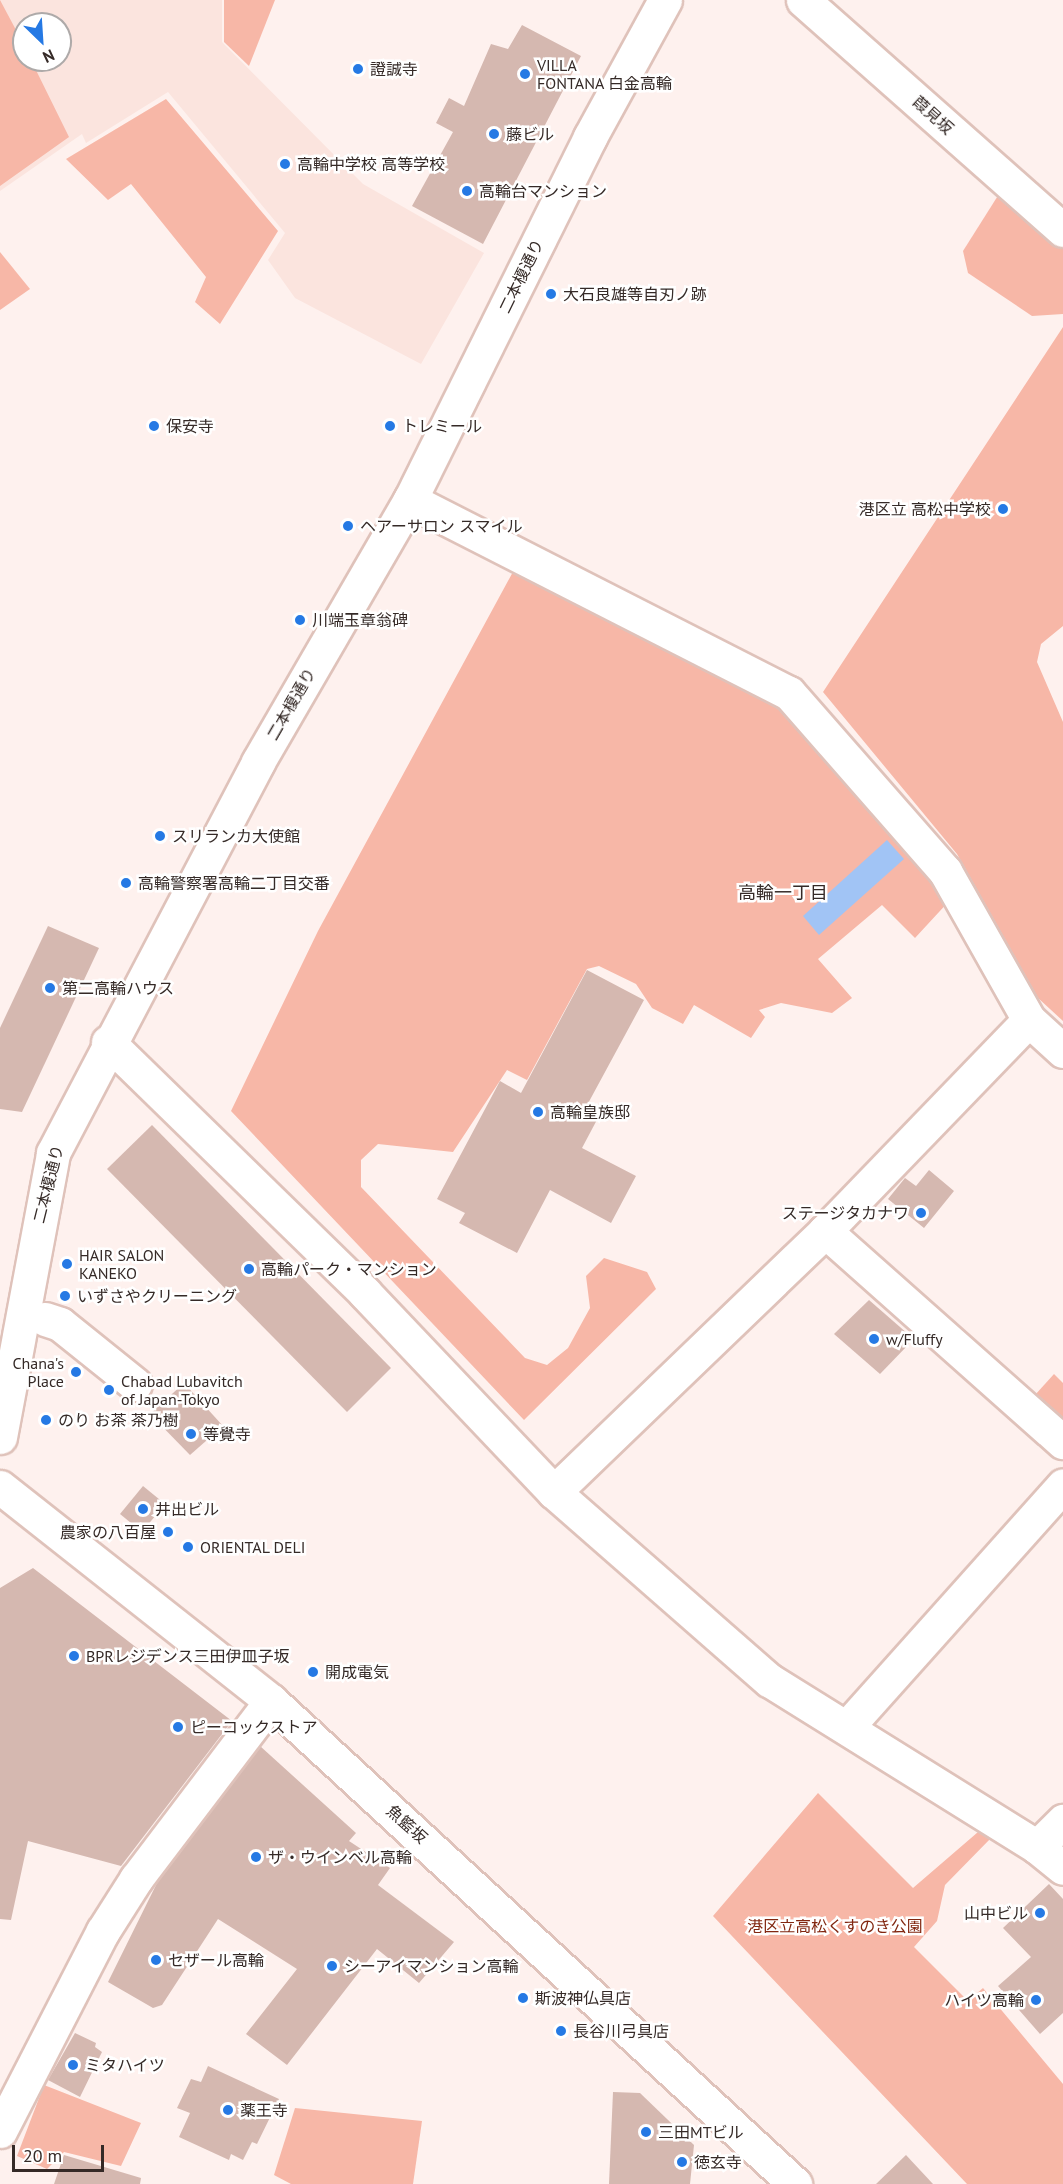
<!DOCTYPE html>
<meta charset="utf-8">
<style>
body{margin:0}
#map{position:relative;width:1063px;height:2184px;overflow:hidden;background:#fef1ee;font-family:"PT Sans","Noto Sans JP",sans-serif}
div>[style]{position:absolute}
.built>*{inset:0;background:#fbe4de}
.green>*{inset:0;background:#f7b7a7}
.water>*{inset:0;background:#a1c4f5}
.building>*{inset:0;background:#d5b8b0}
.roads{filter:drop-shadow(2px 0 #dfc2ba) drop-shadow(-2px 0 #dfc2ba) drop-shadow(0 2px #dfc2ba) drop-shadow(0 -2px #dfc2ba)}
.minor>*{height:33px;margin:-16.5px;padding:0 16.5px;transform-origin:16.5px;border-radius:16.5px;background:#fff}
.major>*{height:33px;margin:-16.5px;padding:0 16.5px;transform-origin:16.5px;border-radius:16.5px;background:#fff}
.dots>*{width:16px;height:16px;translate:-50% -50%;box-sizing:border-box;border:3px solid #fff;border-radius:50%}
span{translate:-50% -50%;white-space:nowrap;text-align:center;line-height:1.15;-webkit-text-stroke:5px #fff;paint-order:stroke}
.poi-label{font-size:16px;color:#352a27}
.left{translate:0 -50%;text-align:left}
.right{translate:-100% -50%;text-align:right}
.street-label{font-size:16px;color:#352a27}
.park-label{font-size:16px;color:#81260f}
.neighbourhood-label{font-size:18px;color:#352a27}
.north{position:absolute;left:12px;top:12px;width:60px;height:60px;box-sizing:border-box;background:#fff;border:2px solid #aeaaa9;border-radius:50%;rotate:155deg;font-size:16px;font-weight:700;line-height:24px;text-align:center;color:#352a27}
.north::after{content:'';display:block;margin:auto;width:21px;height:27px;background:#2579e4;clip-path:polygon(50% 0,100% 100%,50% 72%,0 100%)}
.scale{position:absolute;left:12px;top:2145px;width:92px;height:27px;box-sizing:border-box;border:3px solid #352a27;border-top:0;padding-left:8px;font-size:18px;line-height:21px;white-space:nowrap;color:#352a27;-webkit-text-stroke:4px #fff;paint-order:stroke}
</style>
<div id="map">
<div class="built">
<i style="clip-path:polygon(evenodd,0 0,222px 0,222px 42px,363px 184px,484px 253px,421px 364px,295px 298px,268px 260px,285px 233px,168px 92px,86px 143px,82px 134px,0 191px,0 0,24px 24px,60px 24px,60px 60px,24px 60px,24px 24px)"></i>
</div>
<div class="green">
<i style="clip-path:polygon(0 0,24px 45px,24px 60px,31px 60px,69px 137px,0 186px)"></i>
<i style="clip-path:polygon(224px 0,275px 0,249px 66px,224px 42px)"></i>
<i style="clip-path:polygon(166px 99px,278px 231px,220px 324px,195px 302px,206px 277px,131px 184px,108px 200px,66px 159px)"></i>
<i style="clip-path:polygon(999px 194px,1063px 248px,1063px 314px,1032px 316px,968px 273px,963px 251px)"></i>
<i style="clip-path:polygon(0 252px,30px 289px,0 310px)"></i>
<i style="clip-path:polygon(1063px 327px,1063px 626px,1041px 644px,1037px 662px,1063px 722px,1063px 1021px,1038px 998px,957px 854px,823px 692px)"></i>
<i style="clip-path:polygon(514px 570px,784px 697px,951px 899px,915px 938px,882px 905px,818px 959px,852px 998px,832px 1013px,781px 1003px,759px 1010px,765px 1017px,751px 1038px,694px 1005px,683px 1024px,652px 1008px,636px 984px,599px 966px,587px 969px,527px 1080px,507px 1070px,453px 1152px,378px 1144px,361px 1160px,361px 1187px,525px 1358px,547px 1365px,568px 1348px,590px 1308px,586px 1276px,604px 1258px,647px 1272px,656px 1289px,524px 1420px,231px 1111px,318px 931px)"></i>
<i style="clip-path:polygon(1054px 1374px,1063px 1383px,1063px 1421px,1035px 1395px)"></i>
<i style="clip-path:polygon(818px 1793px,913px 1888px,985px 1826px,991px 1838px,945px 1885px,937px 1921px,914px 1947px,968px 2001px,983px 1988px,1063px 2084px,1063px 2184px,967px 2184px,713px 1916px)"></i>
<i style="clip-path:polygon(44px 2085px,141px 2123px,121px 2166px,64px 2152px,47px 2169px,17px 2156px)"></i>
<i style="clip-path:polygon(295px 2108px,422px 2121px,413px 2184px,291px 2184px,274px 2175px)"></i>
</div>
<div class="water">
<i style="clip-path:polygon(887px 840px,904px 859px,819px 935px,803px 916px)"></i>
</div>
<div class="building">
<i style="clip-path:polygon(522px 25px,581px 56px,483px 244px,412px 206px,453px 132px,436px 123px,449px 98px,464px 106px,491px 44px,508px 49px)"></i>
<i style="clip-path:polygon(48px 926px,99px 948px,22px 1112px,0 1109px,0 1028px)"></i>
<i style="clip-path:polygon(587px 970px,644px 1000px,585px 1109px,599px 1116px,582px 1148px,636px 1176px,611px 1223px,550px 1190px,517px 1253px,459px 1223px,465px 1213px,437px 1199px,500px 1081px,521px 1093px)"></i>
<i style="clip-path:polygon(152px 1125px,391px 1368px,347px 1412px,107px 1169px)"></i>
<i style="clip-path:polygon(929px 1170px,954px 1191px,924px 1228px,888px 1199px,905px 1178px,916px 1186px)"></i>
<i style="clip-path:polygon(869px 1300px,908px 1334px,909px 1344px,880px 1374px,834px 1334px)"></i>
<i style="clip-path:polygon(184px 1383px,223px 1426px,190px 1455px,150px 1414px)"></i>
<i style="clip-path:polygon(143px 1486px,165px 1504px,142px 1532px,120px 1514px)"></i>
<i style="clip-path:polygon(33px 1568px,232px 1721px,121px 1866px,28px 1841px,11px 1920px,0 1919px,0 1588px)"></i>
<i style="clip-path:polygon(260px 1746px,356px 1833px,349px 1841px,390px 1868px,378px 1885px,454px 1942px,419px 1983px,377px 1949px,287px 2065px,246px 2034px,297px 1969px,218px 1919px,162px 2005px,153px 2008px,108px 1982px,158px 1881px)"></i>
<i style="clip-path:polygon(1049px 1884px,1063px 1899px,1063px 2013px,1040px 2034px,998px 1986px,1031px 1957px,1003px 1928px)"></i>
<i style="clip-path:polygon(75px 2033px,96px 2043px,95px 2047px,102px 2052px,80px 2097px,48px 2080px)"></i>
<i style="clip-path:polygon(208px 2066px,279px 2099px,257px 2144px,252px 2142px,243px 2160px,231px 2154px,229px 2160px,179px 2137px,190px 2113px,177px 2108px,191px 2079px,201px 2082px)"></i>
<i style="clip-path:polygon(613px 2092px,640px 2093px,694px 2145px,690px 2184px,609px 2184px)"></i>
<i style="clip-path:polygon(64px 2155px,141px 2178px,140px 2184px,54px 2184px)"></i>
<i style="clip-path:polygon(906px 2155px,933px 2184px,876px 2184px)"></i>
</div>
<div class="roads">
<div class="minor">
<i style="left:803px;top:0;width:347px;rotate:41.5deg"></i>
<i style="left:410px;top:500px;width:425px;rotate:27deg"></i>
<i style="left:789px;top:693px;width:237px;rotate:48.8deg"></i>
<i style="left:945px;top:871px;width:171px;rotate:60.6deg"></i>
<i style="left:1029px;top:1020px;width:46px;rotate:42.4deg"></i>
<i style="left:108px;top:1042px;width:359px;rotate:44.3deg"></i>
<i style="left:365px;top:1293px;width:274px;rotate:46.5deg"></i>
<i style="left:554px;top:1492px;width:286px;rotate:41.2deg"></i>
<i style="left:769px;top:1680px;width:316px;rotate:31.9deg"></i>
<i style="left:1037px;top:1847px;width:37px;rotate:-45deg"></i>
<i style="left:825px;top:1231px;width:318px;rotate:41.6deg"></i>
<i style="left:45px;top:1319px;width:16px;rotate:18deg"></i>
<i style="left:60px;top:1324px;width:96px;rotate:38.7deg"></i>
<i style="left:0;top:1437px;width:289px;rotate:-79.4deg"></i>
<i style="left:53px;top:1153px;width:441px;rotate:-62.3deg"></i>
<i style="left:258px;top:762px;width:303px;rotate:-59.9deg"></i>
<i style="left:410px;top:500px;width:405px;rotate:-63.6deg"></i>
<i style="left:590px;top:137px;width:156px;rotate:-61.3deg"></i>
<i style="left:554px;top:1492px;width:376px;rotate:-43.9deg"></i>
<i style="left:825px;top:1231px;width:293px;rotate:-46deg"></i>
<i style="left:847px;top:1727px;width:324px;rotate:-48.2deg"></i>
<i style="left:1037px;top:1847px;width:33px;rotate:39deg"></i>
<i style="left:0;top:2131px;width:225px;rotate:-62.8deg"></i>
<i style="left:103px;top:1931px;width:62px;rotate:-57.6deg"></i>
<i style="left:136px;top:1879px;width:223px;rotate:-52.8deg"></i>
</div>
<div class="major">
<i style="left:0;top:1487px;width:345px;rotate:38.3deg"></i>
<i style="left:271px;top:1701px;width:713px;rotate:42.67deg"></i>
</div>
</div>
<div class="dots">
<i style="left:358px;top:69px;background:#2579e4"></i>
<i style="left:525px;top:74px;background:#2579e4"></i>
<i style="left:494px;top:134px;background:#2579e4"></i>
<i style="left:285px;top:164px;background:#2579e4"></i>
<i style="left:467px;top:191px;background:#2579e4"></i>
<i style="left:551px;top:294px;background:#2579e4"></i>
<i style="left:154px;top:426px;background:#2579e4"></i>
<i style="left:390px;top:426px;background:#2579e4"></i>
<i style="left:1003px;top:509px;background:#2579e4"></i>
<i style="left:348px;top:526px;background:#2579e4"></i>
<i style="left:300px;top:620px;background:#2579e4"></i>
<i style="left:160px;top:836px;background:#2579e4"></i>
<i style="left:126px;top:883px;background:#2579e4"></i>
<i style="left:50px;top:988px;background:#2579e4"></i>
<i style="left:538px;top:1112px;background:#2579e4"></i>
<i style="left:921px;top:1213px;background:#2579e4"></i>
<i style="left:67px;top:1264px;background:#2579e4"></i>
<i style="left:249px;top:1269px;background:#2579e4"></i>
<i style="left:65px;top:1296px;background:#2579e4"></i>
<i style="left:874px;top:1339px;background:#2579e4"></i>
<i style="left:76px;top:1372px;background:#2579e4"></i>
<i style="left:109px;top:1390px;background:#2579e4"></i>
<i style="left:46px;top:1420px;background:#2579e4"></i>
<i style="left:191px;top:1434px;background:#2579e4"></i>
<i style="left:143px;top:1509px;background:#2579e4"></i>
<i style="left:168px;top:1532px;background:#2579e4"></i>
<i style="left:188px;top:1547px;background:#2579e4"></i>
<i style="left:74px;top:1656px;background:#2579e4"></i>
<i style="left:313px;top:1672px;background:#2579e4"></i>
<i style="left:178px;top:1727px;background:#2579e4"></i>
<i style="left:256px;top:1857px;background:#2579e4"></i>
<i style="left:1040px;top:1913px;background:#2579e4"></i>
<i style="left:156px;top:1960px;background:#2579e4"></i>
<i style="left:332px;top:1966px;background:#2579e4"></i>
<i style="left:523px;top:1998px;background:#2579e4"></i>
<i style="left:1036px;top:2000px;background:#2579e4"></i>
<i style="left:561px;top:2031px;background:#2579e4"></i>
<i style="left:73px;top:2065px;background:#2579e4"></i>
<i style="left:228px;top:2110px;background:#2579e4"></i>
<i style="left:646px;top:2132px;background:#2579e4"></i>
<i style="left:682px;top:2162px;background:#2579e4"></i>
</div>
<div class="poi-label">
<span class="left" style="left:537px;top:74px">VILLA<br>FONTANA 白金高輪</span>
<span class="left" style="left:370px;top:69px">證誠寺</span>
<span class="left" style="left:506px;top:134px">藤ビル</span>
<span class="left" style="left:297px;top:164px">高輪中学校 高等学校</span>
<span class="left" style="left:479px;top:191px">高輪台マンション</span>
<span class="left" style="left:563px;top:294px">大石良雄等自刃ノ跡</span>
<span class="left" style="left:166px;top:426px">保安寺</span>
<span class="left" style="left:402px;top:426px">トレミール</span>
<span class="right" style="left:991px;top:509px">港区立 高松中学校</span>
<span class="left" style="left:360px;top:526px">ヘアーサロン スマイル</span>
<span class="left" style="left:312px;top:620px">川端玉章翁碑</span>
<span class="left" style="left:172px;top:836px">スリランカ大使館</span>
<span class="left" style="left:138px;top:883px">高輪警察署高輪二丁目交番</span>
<span class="left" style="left:62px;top:988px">第二高輪ハウス</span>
<span class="left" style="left:550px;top:1112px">高輪皇族邸</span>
<span class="right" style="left:909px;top:1213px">ステージタカナワ</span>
<span class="left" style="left:79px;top:1264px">HAIR SALON<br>KANEKO</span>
<span class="left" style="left:261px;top:1269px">高輪パーク・マンション</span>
<span class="left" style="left:77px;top:1296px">いずさやクリーニング</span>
<span class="left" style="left:886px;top:1339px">w/Fluffy</span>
<span class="right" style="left:64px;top:1372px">Chana's<br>Place</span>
<span class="left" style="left:121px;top:1390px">Chabad Lubavitch<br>of Japan-Tokyo</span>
<span class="left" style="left:58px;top:1420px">のり お茶 茶乃樹</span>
<span class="left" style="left:203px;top:1434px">等覺寺</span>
<span class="left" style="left:155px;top:1509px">井出ビル</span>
<span class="right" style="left:156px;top:1532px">農家の八百屋</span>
<span class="left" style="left:200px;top:1547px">ORIENTAL DELI</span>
<span class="left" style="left:86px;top:1656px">BPRレジデンス三田伊皿子坂</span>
<span class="left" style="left:325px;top:1672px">開成電気</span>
<span class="left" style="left:190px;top:1727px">ピーコックストア</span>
<span class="left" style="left:268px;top:1857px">ザ・ウインベル高輪</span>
<span class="right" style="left:1028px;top:1913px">山中ビル</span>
<span class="left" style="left:168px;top:1960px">セザール高輪</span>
<span class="left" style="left:344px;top:1966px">シーアイマンション高輪</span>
<span class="left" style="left:535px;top:1998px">斯波神仏具店</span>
<span class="right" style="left:1024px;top:2000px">ハイツ高輪</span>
<span class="left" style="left:573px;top:2031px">長谷川弓具店</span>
<span class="left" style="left:85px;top:2065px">ミタハイツ</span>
<span class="left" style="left:240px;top:2110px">薬王寺</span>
<span class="left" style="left:658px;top:2132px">三田MTビル</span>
<span class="left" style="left:694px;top:2162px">徳玄寺</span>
</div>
<div class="street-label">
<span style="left:933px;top:115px;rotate:42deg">葭見坂</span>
<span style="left:521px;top:276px;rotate:-64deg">二本榎通り</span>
<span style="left:291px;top:704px;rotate:-60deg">二本榎通り</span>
<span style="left:48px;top:1184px;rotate:-76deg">二本榎通り</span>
<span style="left:407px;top:1824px;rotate:42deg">魚籃坂</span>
</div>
<div class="park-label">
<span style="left:835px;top:1926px">港区立高松くすのき公園</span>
</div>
<div class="neighbourhood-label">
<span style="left:783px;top:893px">高輪一丁目</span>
</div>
<div class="north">N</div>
<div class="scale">20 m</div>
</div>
